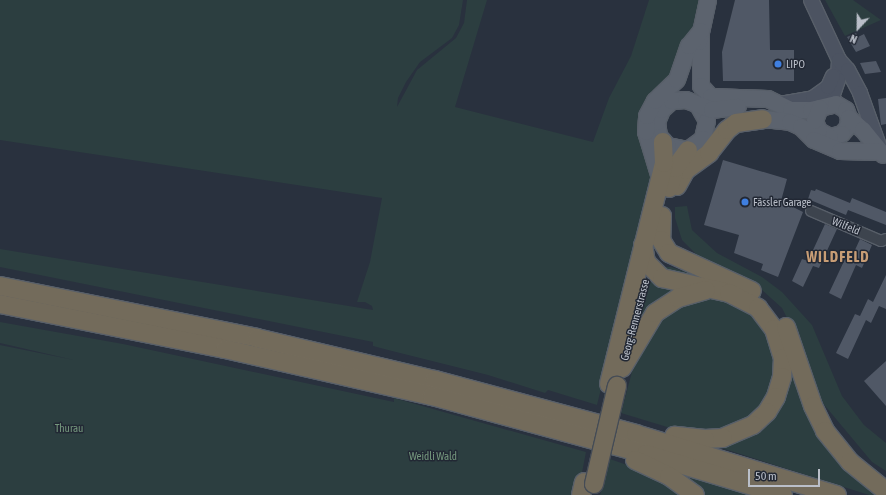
<!DOCTYPE html>
<meta charset="utf-8">
<style>
body{margin:0}
#map{position:relative;width:886px;height:495px;overflow:hidden;background:#29313e;font-family:"Asap Condensed",sans-serif}
div>[style]{position:absolute}
.green>*{inset:0;background:#2c3e40}
.building>*{inset:0;background:#505866}
.roads{filter:drop-shadow(1px 0 #585f69) drop-shadow(-1px 0 #585f69) drop-shadow(0 1px #585f69) drop-shadow(0 -1px #585f69)}
.street>*{height:10px;margin:-5px;padding:0 5px;transform-origin:5px;border-radius:5px;background:#3d444e}
.secondary>*{height:14px;margin:-7px;padding:0 7px;transform-origin:7px;border-radius:7px;background:#4c5361}
.primary>*{height:16px;margin:-8px;padding:0 8px;transform-origin:8px;border-radius:8px;background:#5c636e}
.highway>*{height:18px;margin:-9px;padding:0 9px;transform-origin:9px;border-radius:9px;background:#736b5b}
.bridges{filter:drop-shadow(1px 0 #454c56) drop-shadow(-1px 0 #454c56) drop-shadow(0 1px #454c56) drop-shadow(0 -1px #454c56)}
.highway-bridge>*{height:18px;margin:-9px;padding:0 9px;transform-origin:9px;border-radius:9px;background:#736b5b}
.dots>*{width:11px;height:11px;translate:-50% -50%;box-sizing:border-box;border:2px solid #222834;border-radius:50%}
span{translate:-50% -50%;white-space:nowrap;text-align:center;line-height:1.15;-webkit-text-stroke:3px #222834;paint-order:stroke}
.poi-label{font-size:11px;color:#babfc9}
.left{translate:0 -50%;text-align:left}
.street-label{font-size:11px;color:#babfc9}
.park-label{font-size:11px;color:#74977d}
.district-label{font-size:15px;color:#c89d75;font-weight:700;letter-spacing:1px}
.north{position:absolute;left:838px;top:8px;width:40px;height:40px;-webkit-text-stroke:3px #222834;paint-order:stroke;rotate:202deg;font-size:11px;font-weight:700;line-height:16px;text-align:center;color:#babfc9}
.north::after{content:'';display:block;margin:auto;width:14px;height:18px;background:#babfc9;clip-path:polygon(50% 0,100% 100%,50% 72%,0 100%)}
.scale{position:absolute;left:748px;top:469px;width:72px;height:18px;box-sizing:border-box;border:2px solid #babfc9;border-top:0;padding-left:5px;font-size:12px;line-height:14px;white-space:nowrap;color:#babfc9;-webkit-text-stroke:3px #222834;paint-order:stroke}
</style>
<div id="map">
<div class="green">
<i style="clip-path:polygon(0 0,463px 0,459px 25px,452px 38px,420px 62px,406px 82px,398px 98px,397px 107px,417px 70px,456px 38px,464px 23px,467px 0,487px 0,455px 107px,593px 142px,609px 98px,631px 56px,649px 0,699px 0,692px 30px,674px 76px,643px 106px,640px 118px,650px 156px,650px 186px,597px 405px,548px 390px,545px 393px,488px 375px,392px 351px,373px 346px,373px 342px,0 267px,0 249px,373px 310px,372px 306px,365px 302px,357px 302px,370px 262px,382px 198px,0 140px)"></i>
<i style="clip-path:polygon(825px 0,853px 0,881px 20px,845px 36px)"></i>
<i style="clip-path:polygon(687px 206px,692px 230px,717px 253px,762px 277px,782px 292px,812px 325px,842px 396px,864px 425px,886px 443px,886px 471px,872px 462px,816px 395px,803px 350px,782px 308px,750px 279px,706px 259px,702px 260px,682px 240px,675px 218px,675px 207px)"></i>
<i style="clip-path:polygon(658px 267px,671px 267px,738px 290px,749px 294px,769px 311px,782px 329px,808px 408px,820px 429px,846px 464px,885px 495px,869px 495px,712px 445px,737px 438px,757px 427px,772px 413px,785px 388px,787px 371px,787px 355px,783px 337px,773px 320px,752px 299px,727px 288px,667px 277px,659px 272px)"></i>
<i style="clip-path:polygon(652px 278px,682px 287px,637px 325px,646px 297px)"></i>
<i style="clip-path:polygon(706px 295px,727px 298px,762px 320px,778px 369px,763px 408px,726px 431px,677px 430px,621px 413px,634px 364px,663px 313px)"></i>
<i style="clip-path:polygon(0 322px,123px 344px,394px 402px,394px 398px,586px 452px,580px 483px,575px 495px,0 495px,0 345px,74px 360px,0 343px)"></i>
<i style="clip-path:polygon(610px 459px,644px 471px,686px 495px,600px 495px)"></i>
<i style="clip-path:polygon(685px 476px,689px 477px,748px 495px,701px 495px,683px 481px)"></i>
</div>
<div class="building">
<i style="clip-path:polygon(735px 0,769px 0,770px 50px,794px 50px,794px 81px,723px 81px,722px 52px)"></i>
<i style="clip-path:polygon(856px 33px,858px 37px,864px 34px,870px 46px,856px 52px,847px 37px)"></i>
<i style="clip-path:polygon(876px 61px,881px 72px,865px 74px,860px 63px)"></i>
<i style="clip-path:polygon(886px 98px,886px 124px,881px 125px,878px 99px)"></i>
<i style="clip-path:polygon(723px 160px,787px 179px,781px 201px,803px 212px,778px 277px,761px 270px,763px 264px,734px 253px,739px 235px,704px 225px)"></i>
<i style="clip-path:polygon(816px 189px,850px 203px,852px 198px,886px 212px,886px 225px,848px 210px,846px 215px,808px 199px,811px 190px,815px 191px)"></i>
<i style="clip-path:polygon(825px 224px,837px 229px,819px 268px,813px 266px,803px 287px,792px 281px,802px 259px,808px 261px)"></i>
<i style="clip-path:polygon(860px 239px,872px 245px,862px 268px,856px 265px,841px 299px,829px 293px,845px 259px,850px 261px)"></i>
<i style="clip-path:polygon(886px 275px,886px 309px,879px 306px,871px 323px,866px 320px,848px 359px,836px 353px,855px 314px,860px 316px,868px 299px,873px 302px)"></i>
<i style="clip-path:polygon(886px 361px,886px 406px,864px 381px)"></i>
</div>
<div class="roads">
<div class="street">
<i style="left:811px;top:211px;width:76px;rotate:23.2deg"></i>
<i style="left:881px;top:241px;width:5px;rotate:-22deg"></i>
</div>
<div class="secondary">
<i style="left:811px;top:0;width:66px;rotate:65deg"></i>
<i style="left:839px;top:60px;width:20px;rotate:93deg"></i>
<i style="left:838px;top:80px;width:24px;rotate:109deg"></i>
<i style="left:839px;top:60px;width:13px;rotate:48deg"></i>
<i style="left:848px;top:70px;width:26px;rotate:62deg"></i>
<i style="left:860px;top:93px;width:62px;rotate:70.1deg"></i>
<i style="left:780px;top:104px;width:34px;rotate:-10deg"></i>
<i style="left:813px;top:98px;width:19px;rotate:-36deg"></i>
<i style="left:828px;top:87px;width:12px;rotate:-66deg"></i>
</div>
<div class="primary">
<i style="left:701px;top:31px;width:55px;rotate:90deg"></i>
<i style="left:701px;top:86px;width:15px;rotate:48deg"></i>
<i style="left:711px;top:97px;width:57px;rotate:2deg"></i>
<i style="left:768px;top:99px;width:25px;rotate:26deg"></i>
<i style="left:791px;top:110px;width:20px"></i>
<i style="left:811px;top:110px;width:26px;rotate:-13deg"></i>
<i style="left:836px;top:104px;width:12px;rotate:31deg"></i>
<i style="left:846px;top:110px;width:9px;rotate:69deg"></i>
<i style="left:849px;top:118px;width:9px;rotate:96deg"></i>
<i style="left:848px;top:127px;width:9px;rotate:131deg"></i>
<i style="left:842px;top:134px;width:12px;rotate:166deg"></i>
<i style="left:830px;top:137px;width:13px;rotate:-151deg"></i>
<i style="left:819px;top:131px;width:11px;rotate:-112deg"></i>
<i style="left:815px;top:121px;width:14px;rotate:-69deg"></i>
<i style="left:699px;top:42px;width:43px;rotate:-77.9deg"></i>
<i style="left:698px;top:105px;width:18px;rotate:61deg"></i>
<i style="left:707px;top:121px;width:18px;rotate:103deg"></i>
<i style="left:703px;top:139px;width:19px;rotate:144deg"></i>
<i style="left:688px;top:150px;width:20px;rotate:-169deg"></i>
<i style="left:668px;top:146px;width:13px;rotate:-132deg"></i>
<i style="left:659px;top:136px;width:14px;rotate:-98deg"></i>
<i style="left:657px;top:122px;width:13px;rotate:-67deg"></i>
<i style="left:662px;top:110px;width:13px;rotate:-42deg"></i>
<i style="left:672px;top:101px;width:14px;rotate:-4deg"></i>
<i style="left:686px;top:100px;width:28px;rotate:21deg"></i>
<i style="left:712px;top:110px;width:26px;rotate:-7deg"></i>
<i style="left:849px;top:118px;width:18px;rotate:41deg"></i>
<i style="left:863px;top:130px;width:32px;rotate:51deg"></i>
<i style="left:763px;top:119px;width:27px;rotate:6deg"></i>
<i style="left:790px;top:122px;width:12px;rotate:24deg"></i>
<i style="left:801px;top:127px;width:18px;rotate:45deg"></i>
<i style="left:814px;top:140px;width:28px;rotate:23deg"></i>
<i style="left:840px;top:151px;width:41px;rotate:1.4deg"></i>
<i style="left:659px;top:175px;width:45px;rotate:-106.8deg"></i>
<i style="left:646px;top:132px;width:16px;rotate:-86deg"></i>
<i style="left:647px;top:116px;width:17px;rotate:-62deg"></i>
<i style="left:655px;top:101px;width:30px;rotate:-44deg"></i>
<i style="left:677px;top:80px;width:36px;rotate:-71deg"></i>
<i style="left:689px;top:46px;width:19px;rotate:-51deg"></i>
</div>
<div class="highway">
<i style="left:677px;top:186px;width:18px;rotate:-61deg"></i>
<i style="left:686px;top:170px;width:29px;rotate:-36deg"></i>
<i style="left:709px;top:153px;width:29px;rotate:-52deg"></i>
<i style="left:727px;top:130px;width:11px;rotate:-38deg"></i>
<i style="left:736px;top:123px;width:27px;rotate:-8deg"></i>
<i style="left:669px;top:188px;width:21px;rotate:-73deg"></i>
<i style="left:675px;top:168px;width:22px;rotate:-54deg"></i>
<i style="left:662px;top:216px;width:24px;rotate:92deg"></i>
<i style="left:661px;top:240px;width:15px;rotate:58deg"></i>
<i style="left:669px;top:253px;width:91px;rotate:24.6deg"></i>
<i style="left:643px;top:245px;width:17px;rotate:80deg"></i>
<i style="left:646px;top:262px;width:23px;rotate:45deg"></i>
<i style="left:662px;top:278px;width:69px;rotate:12.6deg"></i>
<i style="left:729px;top:293px;width:33px;rotate:27deg"></i>
<i style="left:758px;top:308px;width:26px;rotate:53deg"></i>
<i style="left:774px;top:329px;width:30px;rotate:73deg"></i>
<i style="left:783px;top:358px;width:19px;rotate:93deg"></i>
<i style="left:782px;top:377px;width:21px;rotate:107deg"></i>
<i style="left:776px;top:397px;width:17px;rotate:121deg"></i>
<i style="left:767px;top:412px;width:19px;rotate:137deg"></i>
<i style="left:753px;top:425px;width:33px;rotate:157deg"></i>
<i style="left:723px;top:438px;width:18px;rotate:177deg"></i>
<i style="left:705px;top:439px;width:31px;rotate:-174deg"></i>
<i style="left:0;top:286px;width:262px;rotate:11.4deg"></i>
<i style="left:257px;top:338px;width:183px;rotate:13.3deg"></i>
<i style="left:435px;top:380px;width:208px;rotate:15deg"></i>
<i style="left:636px;top:434px;width:210px;rotate:16.9deg"></i>
<i style="left:0;top:304px;width:229px;rotate:11.3deg"></i>
<i style="left:225px;top:349px;width:212px;rotate:12.8deg"></i>
<i style="left:432px;top:396px;width:222px;rotate:15.2deg"></i>
<i style="left:646px;top:454px;width:143px;rotate:16.7deg"></i>
<i style="left:786px;top:327px;width:83px;rotate:71.1deg"></i>
<i style="left:813px;top:406px;width:28px;rotate:64deg"></i>
<i style="left:825px;top:431px;width:40px;rotate:51deg"></i>
<i style="left:850px;top:462px;width:46px;rotate:38.9deg"></i>
<i style="left:622px;top:368px;width:64px;rotate:-59deg"></i>
<i style="left:655px;top:313px;width:27px;rotate:-33deg"></i>
<i style="left:678px;top:298px;width:29px;rotate:-16deg"></i>
<i style="left:609px;top:384px;width:228px;rotate:-76deg"></i>
<i style="left:664px;top:163px;width:21px;rotate:-93deg"></i>
<i style="left:635px;top:460px;width:38px;rotate:25deg"></i>
<i style="left:669px;top:476px;width:32px;rotate:36deg"></i>
<i style="left:581px;top:495px;width:13px;rotate:-77deg"></i>
</div>
</div>
<div class="bridges">
<div class="highway-bridge">
<i style="left:594px;top:484px;width:101px;rotate:-76.8deg"></i>
</div>
</div>
<div class="dots">
<i style="left:778px;top:64px;background:#3f7fe0"></i>
<i style="left:745px;top:202px;background:#3f7fe0"></i>
</div>
<div class="poi-label">
<span class="left" style="left:786px;top:64px">LIPO</span>
<span class="left" style="left:753px;top:202px">Fässler Garage</span>
</div>
<div class="street-label">
<span style="left:846px;top:226px;rotate:23deg">Wilfeld</span>
<span style="left:635px;top:320px;rotate:-75deg">Georg-Rennerstrasse</span>
</div>
<div class="park-label">
<span style="left:69px;top:428px">Thurau</span>
<span style="left:433px;top:456px">Weidli Wald</span>
</div>
<div class="district-label">
<span style="left:838px;top:257px">WILDFELD</span>
</div>
<div class="north">N</div>
<div class="scale">50 m</div>
</div>
